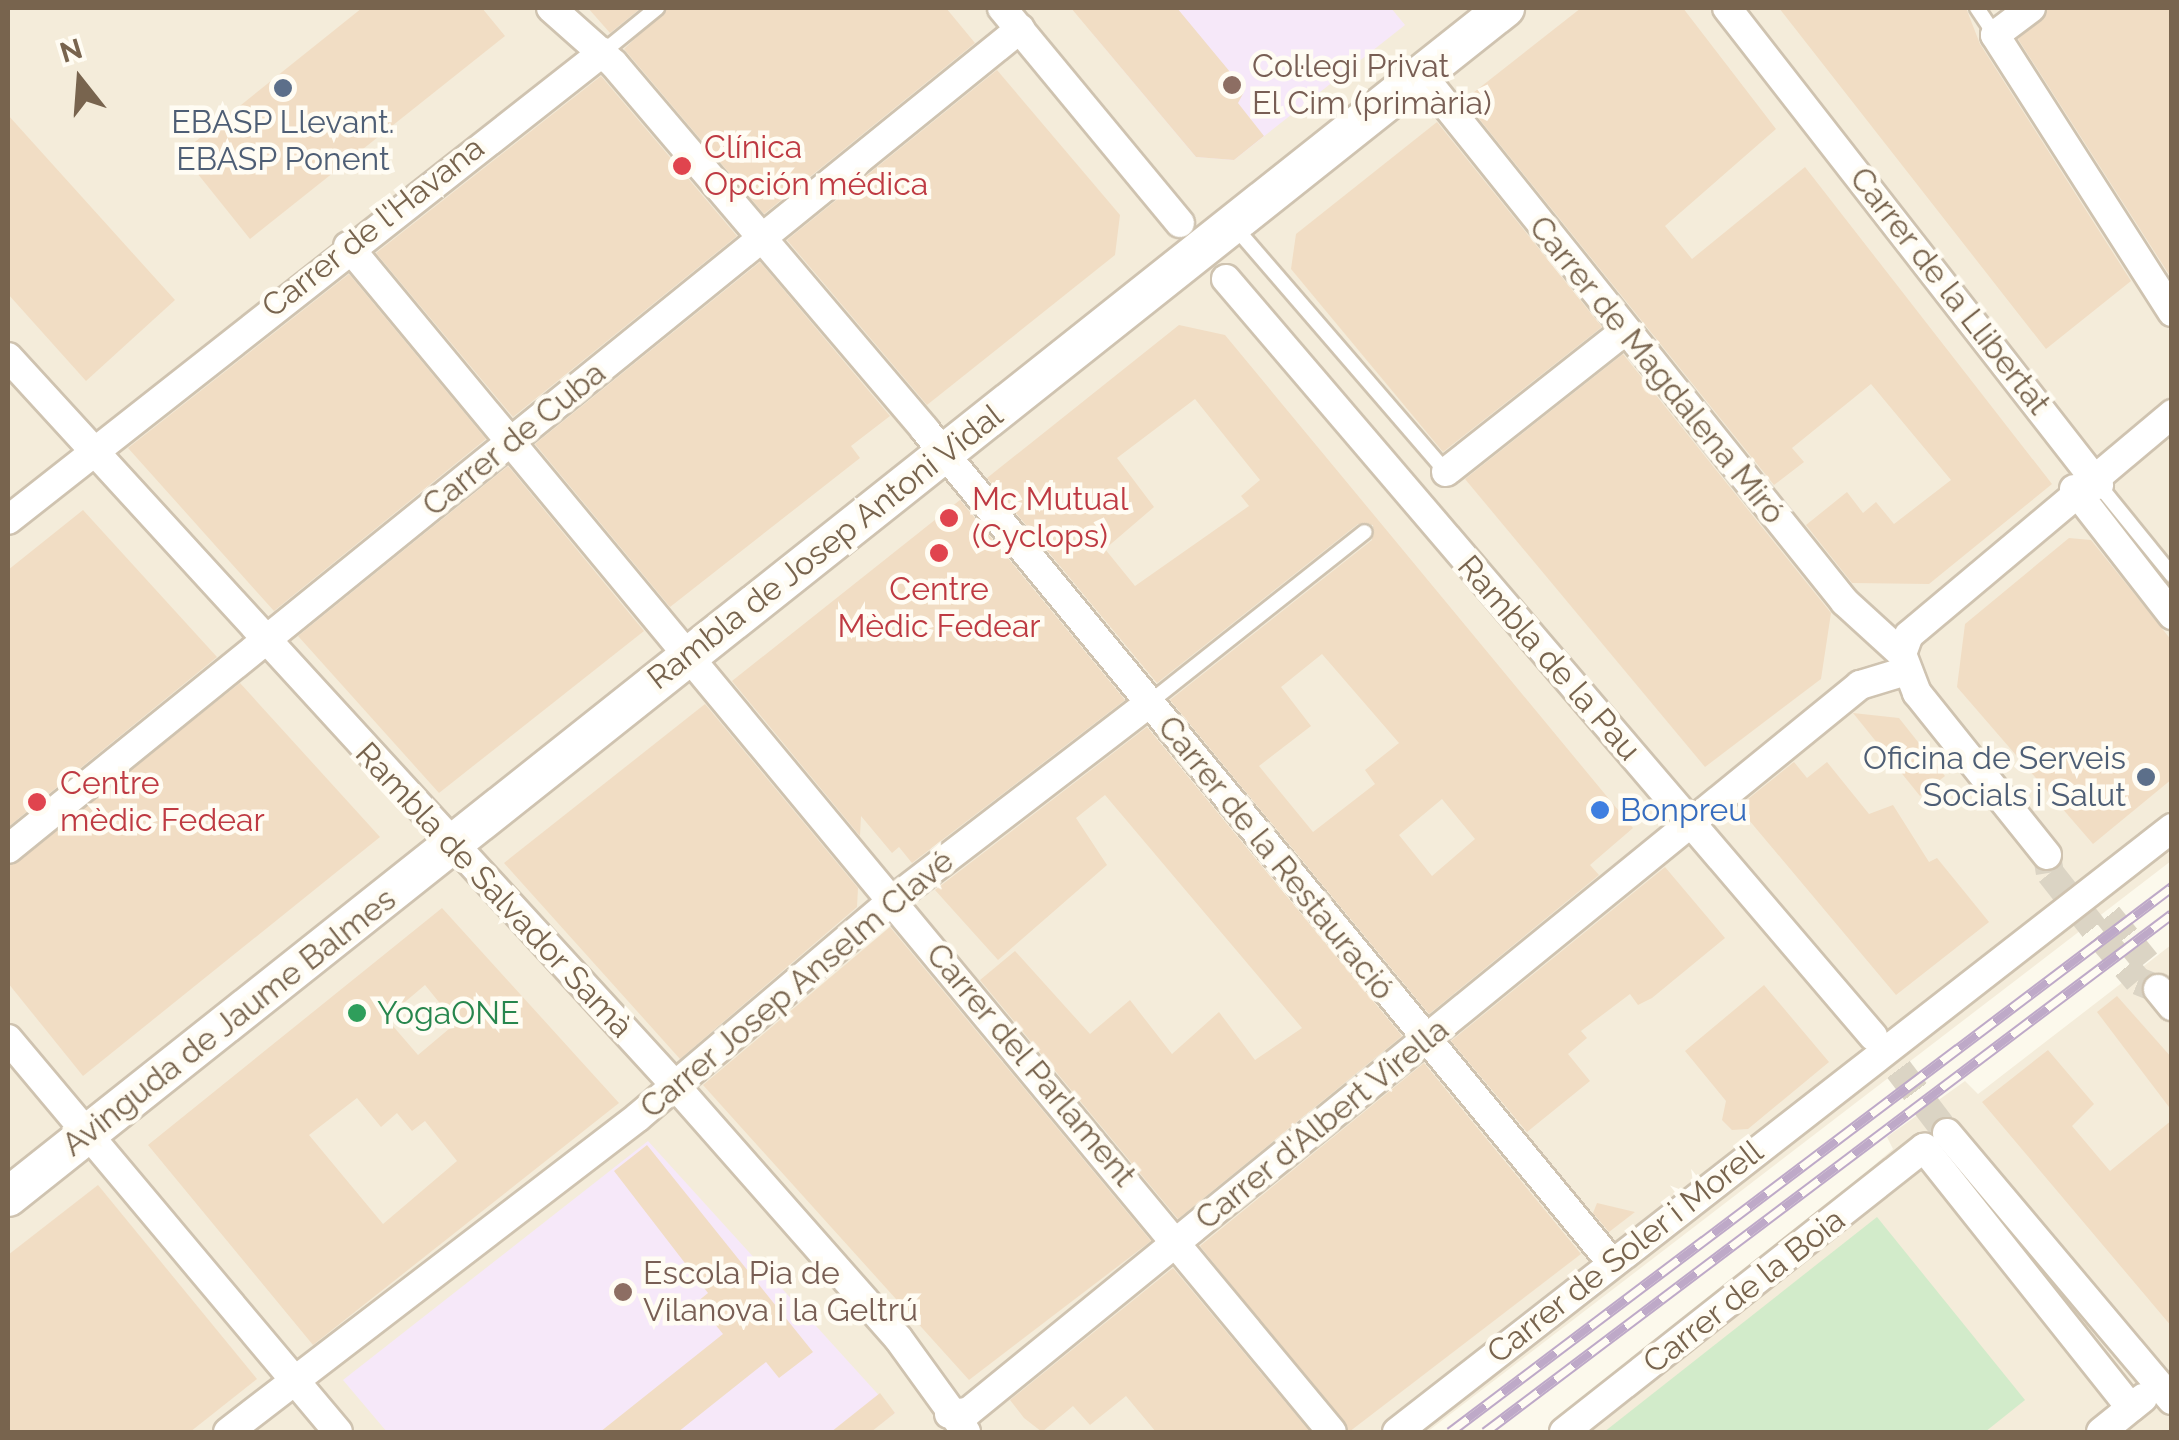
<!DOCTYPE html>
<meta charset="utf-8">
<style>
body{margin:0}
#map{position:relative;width:2179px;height:1440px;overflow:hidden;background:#fcf9ec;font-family:Raleway,sans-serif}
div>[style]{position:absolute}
.residential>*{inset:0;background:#f4ecda}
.education>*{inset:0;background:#f6e8f9}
.green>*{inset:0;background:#d2ebca}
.building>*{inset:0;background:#f1ddc4}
.street-tunnel>*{height:28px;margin-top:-14px;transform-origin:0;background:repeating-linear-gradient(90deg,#dbd4c4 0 28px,transparent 0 42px)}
.roads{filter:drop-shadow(2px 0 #cfc3b0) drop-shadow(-2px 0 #cfc3b0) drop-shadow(0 2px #cfc3b0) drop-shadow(0 -2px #cfc3b0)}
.lane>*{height:14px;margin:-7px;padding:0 7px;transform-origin:7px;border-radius:7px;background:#fff}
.street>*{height:28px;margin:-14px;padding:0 14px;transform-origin:14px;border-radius:14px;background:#fff}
.secondary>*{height:38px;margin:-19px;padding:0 19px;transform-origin:19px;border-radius:19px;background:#fff}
.rail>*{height:11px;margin-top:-5.5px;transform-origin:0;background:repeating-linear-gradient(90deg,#fffcf3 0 22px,#bea9c8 0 44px);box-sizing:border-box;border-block:2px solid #bea9c8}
.dots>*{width:28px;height:28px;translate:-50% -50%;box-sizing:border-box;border:5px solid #fffcf3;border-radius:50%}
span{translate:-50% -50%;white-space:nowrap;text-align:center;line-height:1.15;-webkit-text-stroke:9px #fffcf3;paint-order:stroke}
.education-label{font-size:32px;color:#785e54}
.left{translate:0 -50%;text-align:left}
.service-label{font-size:32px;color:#4e5e75}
.right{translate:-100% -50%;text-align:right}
.health-label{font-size:32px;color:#be3a42}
.street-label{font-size:32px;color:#78644e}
.shop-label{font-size:32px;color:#366cbe}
.leisure-label{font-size:32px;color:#27864d}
.frame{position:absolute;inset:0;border:10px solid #78644e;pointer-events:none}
.north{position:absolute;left:30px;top:30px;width:100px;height:100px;-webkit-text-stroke:8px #fffcf3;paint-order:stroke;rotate:343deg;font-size:28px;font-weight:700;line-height:40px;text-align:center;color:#78644e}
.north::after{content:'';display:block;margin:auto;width:35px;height:45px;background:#78644e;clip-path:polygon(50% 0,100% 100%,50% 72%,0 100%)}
</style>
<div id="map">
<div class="residential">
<i style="clip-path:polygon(8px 8px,2171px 8px,2171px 861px,1427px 1432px,8px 1432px)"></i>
<i style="clip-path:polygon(2171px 945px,2171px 1432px,1552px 1432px,1656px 1354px,1893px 1149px,1887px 1137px,1965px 1081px,1978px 1094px)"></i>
</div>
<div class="education">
<i style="clip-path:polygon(1128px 8px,1391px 8px,1405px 25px,1234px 160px,1196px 157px,1093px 34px)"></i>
<i style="clip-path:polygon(648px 1141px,895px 1413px,870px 1432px,387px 1432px,343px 1380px)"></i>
</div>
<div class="green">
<i style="clip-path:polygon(1877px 1217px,2025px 1400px,1985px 1432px,1604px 1432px)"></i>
</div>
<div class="building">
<i style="clip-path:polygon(362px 8px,482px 8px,505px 36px,250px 239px,181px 153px)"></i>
<i style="clip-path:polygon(588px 8px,641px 8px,610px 33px)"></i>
<i style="clip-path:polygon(668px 8px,946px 8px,975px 43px,764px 214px,624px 49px)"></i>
<i style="clip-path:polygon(1071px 8px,1177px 8px,1245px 90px,1238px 103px,1264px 136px,1234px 160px,1196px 157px)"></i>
<i style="clip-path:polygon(1581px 8px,1683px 8px,1776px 129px,1665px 226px,1692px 259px,1805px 167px,2052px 484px,1929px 584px,1852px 583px,1806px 525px,1847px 492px,1863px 513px,1876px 502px,1894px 524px,1951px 480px,1871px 384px,1792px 448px,1804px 462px,1774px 485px,1464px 100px)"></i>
<i style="clip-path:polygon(1779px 8px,1966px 8px,1980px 44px,2131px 281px,2046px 349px)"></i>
<i style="clip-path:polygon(2048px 8px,2172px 8px,2172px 279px,2018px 39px)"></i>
<i style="clip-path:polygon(997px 70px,1120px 215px,1115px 255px,927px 405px,787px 240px)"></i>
<i style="clip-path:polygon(601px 76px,737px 236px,513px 417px,376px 253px)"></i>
<i style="clip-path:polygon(8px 115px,175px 300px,86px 381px,8px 294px)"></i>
<i style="clip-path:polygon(1437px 122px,1602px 327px,1443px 452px,1291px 269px,1296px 234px)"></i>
<i style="clip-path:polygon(760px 262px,890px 416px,851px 446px,860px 458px,670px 607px,535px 444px)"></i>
<i style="clip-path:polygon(349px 274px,486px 439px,274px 611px,128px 448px)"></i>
<i style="clip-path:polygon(evenodd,1179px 325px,1225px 335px,1633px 828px,1590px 865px,1599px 875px,1429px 1014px,1170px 700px,1372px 540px,1373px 525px,1358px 524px,1157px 683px,987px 478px,1179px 325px,1195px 399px,1260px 480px,1241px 496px,1249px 506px,1135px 586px,1105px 549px,1154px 507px,1117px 458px,1195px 399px,1179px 325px,1322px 654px,1399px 743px,1365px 770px,1375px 784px,1313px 832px,1259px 766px,1311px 726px,1281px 687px,1322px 654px,1179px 325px,1442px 799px,1475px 839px,1432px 876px,1399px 835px,1442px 799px)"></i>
<i style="clip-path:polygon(1623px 354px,1831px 613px,1821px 679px,1705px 767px,1465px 479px)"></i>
<i style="clip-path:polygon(508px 466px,644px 631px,439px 793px,298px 636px)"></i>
<i style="clip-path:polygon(960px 500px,1125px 700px,912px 863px,899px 847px,892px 853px,861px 816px,860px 836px,732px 681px)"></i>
<i style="clip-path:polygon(83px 510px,217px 657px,8px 827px,8px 570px)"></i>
<i style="clip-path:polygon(2069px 538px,2091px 540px,2172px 641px,2172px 779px,2093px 844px,1957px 687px,1965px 624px)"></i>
<i style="clip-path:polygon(240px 683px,380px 837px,83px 1076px,8px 983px,8px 866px)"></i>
<i style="clip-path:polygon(705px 704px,858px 888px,857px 907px,680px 1059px,504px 863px)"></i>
<i style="clip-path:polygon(1853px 713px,1899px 718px,1945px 776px,1920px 796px)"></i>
<i style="clip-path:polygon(1147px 727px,1402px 1036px,1178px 1219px,980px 980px,1015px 951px,1090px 1034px,1130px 1000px,1172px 1054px,1219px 1012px,1255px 1060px,1302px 1028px,1105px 795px,1076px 818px,1107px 865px,998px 960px,935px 890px)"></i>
<i style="clip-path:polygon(1794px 762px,1807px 778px,1827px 762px,1869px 814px,1893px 805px,1929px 862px,1937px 858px,1989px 922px,1896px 995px,1738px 807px)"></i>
<i style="clip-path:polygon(1665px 867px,1725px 938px,1652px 998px,1638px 1005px,1630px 994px,1581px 1031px,1587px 1038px,1568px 1054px,1590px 1081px,1527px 1132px,1451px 1041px)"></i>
<i style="clip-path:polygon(evenodd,442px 908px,619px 1103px,313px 1345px,148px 1145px,442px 908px,425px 985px,456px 1023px,418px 1055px,386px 1018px,425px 985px,442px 908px,357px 1098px,381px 1127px,397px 1113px,412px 1131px,425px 1121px,457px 1161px,383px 1224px,309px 1135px,357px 1098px)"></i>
<i style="clip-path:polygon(890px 927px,1151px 1241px,969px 1380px,703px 1085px)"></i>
<i style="clip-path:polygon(1764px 985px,1829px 1062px,1748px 1129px,1732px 1130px,1722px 1120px,1726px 1101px,1685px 1051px)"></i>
<i style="clip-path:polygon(2117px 996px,2172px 1058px,2172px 1111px,2097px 1012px)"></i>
<i style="clip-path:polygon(2048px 1050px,2094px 1104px,2072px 1126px,2110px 1171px,2172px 1120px,2172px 1327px,1982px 1102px)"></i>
<i style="clip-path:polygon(1424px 1063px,1581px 1254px,1349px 1432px,1200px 1246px)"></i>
<i style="clip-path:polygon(647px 1145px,813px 1352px,779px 1378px,766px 1362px,678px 1432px,600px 1432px,723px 1334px,697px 1302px,708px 1293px,614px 1171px)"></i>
<i style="clip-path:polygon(98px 1185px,257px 1379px,190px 1432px,8px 1432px,8px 1255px)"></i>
<i style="clip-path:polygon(1597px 1203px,1635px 1212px,1609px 1232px,1593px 1213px)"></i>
<i style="clip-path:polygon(1173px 1268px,1310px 1432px,1156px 1432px,1126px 1396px,1090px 1425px,1073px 1406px,1042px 1432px,1024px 1418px,1010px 1400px)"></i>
<i style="clip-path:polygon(880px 1393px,895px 1413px,871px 1432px,831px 1432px)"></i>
</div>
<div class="street-tunnel">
<i style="left:2047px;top:855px;width:18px;rotate:81deg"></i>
<i style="left:2050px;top:873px;width:79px;rotate:51.7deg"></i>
<i style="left:2099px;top:935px;width:60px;rotate:49.7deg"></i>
<i style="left:2138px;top:981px;width:22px;rotate:22deg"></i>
<i style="left:2082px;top:883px;width:102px;rotate:51deg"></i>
<i style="left:1873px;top:1036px;width:122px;rotate:52.7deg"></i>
</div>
<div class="roads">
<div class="lane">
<i style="left:1977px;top:8px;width:32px;rotate:56deg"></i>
<i style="left:603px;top:52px;width:70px;rotate:-39.2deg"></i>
<i style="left:1234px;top:226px;width:325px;rotate:49.2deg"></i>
<i style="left:2099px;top:485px;width:116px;rotate:51deg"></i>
<i style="left:1149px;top:703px;width:275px;rotate:-38.4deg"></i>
</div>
<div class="street">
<i style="left:551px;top:8px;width:84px;rotate:41.6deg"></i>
<i style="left:614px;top:64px;width:480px;rotate:49.6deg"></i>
<i style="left:925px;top:430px;width:1078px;rotate:50.49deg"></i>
<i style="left:1002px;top:8px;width:279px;rotate:50.4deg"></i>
<i style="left:1727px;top:8px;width:605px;rotate:52.05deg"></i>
<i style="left:2031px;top:8px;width:45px;rotate:143.1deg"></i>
<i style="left:1995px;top:35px;width:329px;rotate:57.4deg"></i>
<i style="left:1422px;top:75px;width:676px;rotate:51.25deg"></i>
<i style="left:1845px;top:602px;width:77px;rotate:42.4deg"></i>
<i style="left:348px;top:246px;width:1541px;rotate:50.32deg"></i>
<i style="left:1226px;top:279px;width:996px;rotate:49.48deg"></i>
<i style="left:8px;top:357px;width:985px;rotate:47.51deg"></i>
<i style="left:673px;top:1083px;width:340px;rotate:48.6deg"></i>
<i style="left:898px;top:1338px;width:116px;rotate:54.1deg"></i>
<i style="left:1446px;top:472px;width:226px;rotate:-38.3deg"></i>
<i style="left:2074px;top:489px;width:160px;rotate:52.1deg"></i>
<i style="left:8px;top:520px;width:757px;rotate:-38.19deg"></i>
<i style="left:8px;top:849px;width:1303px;rotate:-39.02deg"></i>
<i style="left:2047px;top:855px;width:208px;rotate:-128.7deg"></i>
<i style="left:1917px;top:693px;width:42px;rotate:-111deg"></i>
<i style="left:1902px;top:654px;width:20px;rotate:-70deg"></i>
<i style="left:1909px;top:635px;width:344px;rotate:-40deg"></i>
<i style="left:2158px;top:989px;width:22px;rotate:51deg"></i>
<i style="left:8px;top:1039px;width:513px;rotate:49.98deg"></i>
<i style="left:1947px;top:1133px;width:349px;rotate:49.9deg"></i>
<i style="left:949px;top:1414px;width:19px;rotate:-6deg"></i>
<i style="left:968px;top:1412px;width:1151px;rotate:-39.18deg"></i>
<i style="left:1860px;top:685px;width:45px;rotate:-16.8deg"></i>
<i style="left:228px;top:1432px;width:517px;rotate:-37.53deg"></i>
<i style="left:638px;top:1117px;width:336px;rotate:-40.4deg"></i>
<i style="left:894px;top:899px;width:322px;rotate:-37.5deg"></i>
<i style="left:1397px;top:1432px;width:983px;rotate:-37.93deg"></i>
<i style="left:1564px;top:1432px;width:459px;rotate:-38.3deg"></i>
<i style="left:1924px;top:1148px;width:332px;rotate:51.5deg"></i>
<i style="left:2101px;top:1432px;width:54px;rotate:-39deg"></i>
</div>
<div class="secondary">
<i style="left:8px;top:1197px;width:1912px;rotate:-38.46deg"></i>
</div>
</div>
<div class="rail">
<i style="left:1450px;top:1432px;width:905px;rotate:-37.05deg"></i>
<i style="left:1485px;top:1432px;width:860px;rotate:-37.02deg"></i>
</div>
<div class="dots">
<i style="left:1232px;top:85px;background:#8d6e63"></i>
<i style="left:283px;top:88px;background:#5c6f8a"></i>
<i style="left:682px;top:166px;background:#e0444e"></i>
<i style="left:949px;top:518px;background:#e0444e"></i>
<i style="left:939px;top:553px;background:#e0444e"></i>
<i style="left:2146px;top:777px;background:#5c6f8a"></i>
<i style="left:37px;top:802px;background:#e0444e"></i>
<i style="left:1600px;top:810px;background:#3f7fe0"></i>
<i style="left:357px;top:1013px;background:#2e9e5b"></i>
<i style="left:623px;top:1292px;background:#8d6e63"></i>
</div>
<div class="education-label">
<span class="left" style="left:1252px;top:85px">Col·legi Privat<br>El Cim (primària)</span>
<span class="left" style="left:643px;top:1292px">Escola Pia de<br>Vilanova i la Geltrú</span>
</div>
<div class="service-label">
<span style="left:283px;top:141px">EBASP Llevant.<br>EBASP Ponent</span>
<span class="right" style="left:2126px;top:777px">Oficina de Serveis<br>Socials i Salut</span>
</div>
<div class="health-label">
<span class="left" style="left:704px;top:166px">Clínica<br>Opción médica</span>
<span class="left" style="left:972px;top:518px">Mc Mutual<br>(Cyclops)</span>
<span style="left:939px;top:608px">Centre<br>Mèdic Fedear</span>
<span class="left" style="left:60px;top:802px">Centre<br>mèdic Fedear</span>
</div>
<div class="street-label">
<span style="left:373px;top:227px;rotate:-38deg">Carrer de l'Havana</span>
<span style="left:1950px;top:291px;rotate:52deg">Carrer de la Llibertat</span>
<span style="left:1657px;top:370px;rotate:51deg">Carrer de Magdalena Miró</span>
<span style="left:514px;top:439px;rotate:-39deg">Carrer de Cuba</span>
<span style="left:825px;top:547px;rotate:-38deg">Rambla de Josep Antoni Vidal</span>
<span style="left:1549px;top:658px;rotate:49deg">Rambla de la Pau</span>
<span style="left:1276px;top:858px;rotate:51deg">Carrer de la Restauració</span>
<span style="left:494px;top:890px;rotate:47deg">Rambla de Salvador Samà</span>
<span style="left:797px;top:984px;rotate:-40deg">Carrer Josep Anselm Clavé</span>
<span style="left:229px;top:1022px;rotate:-38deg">Avinguda de Jaume Balmes</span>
<span style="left:1031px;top:1065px;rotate:50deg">Carrer del Parlament</span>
<span style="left:1322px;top:1124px;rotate:-39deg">Carrer d'Albert Virella</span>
<span style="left:1625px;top:1252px;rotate:-38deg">Carrer de Soler i Morell</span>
<span style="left:1744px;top:1291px;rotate:-38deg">Carrer de la Boia</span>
</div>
<div class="shop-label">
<span class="left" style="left:1620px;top:810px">Bonpreu</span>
</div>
<div class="leisure-label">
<span class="left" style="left:377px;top:1013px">YogaONE</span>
</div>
<div class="frame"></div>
<div class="north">N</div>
</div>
